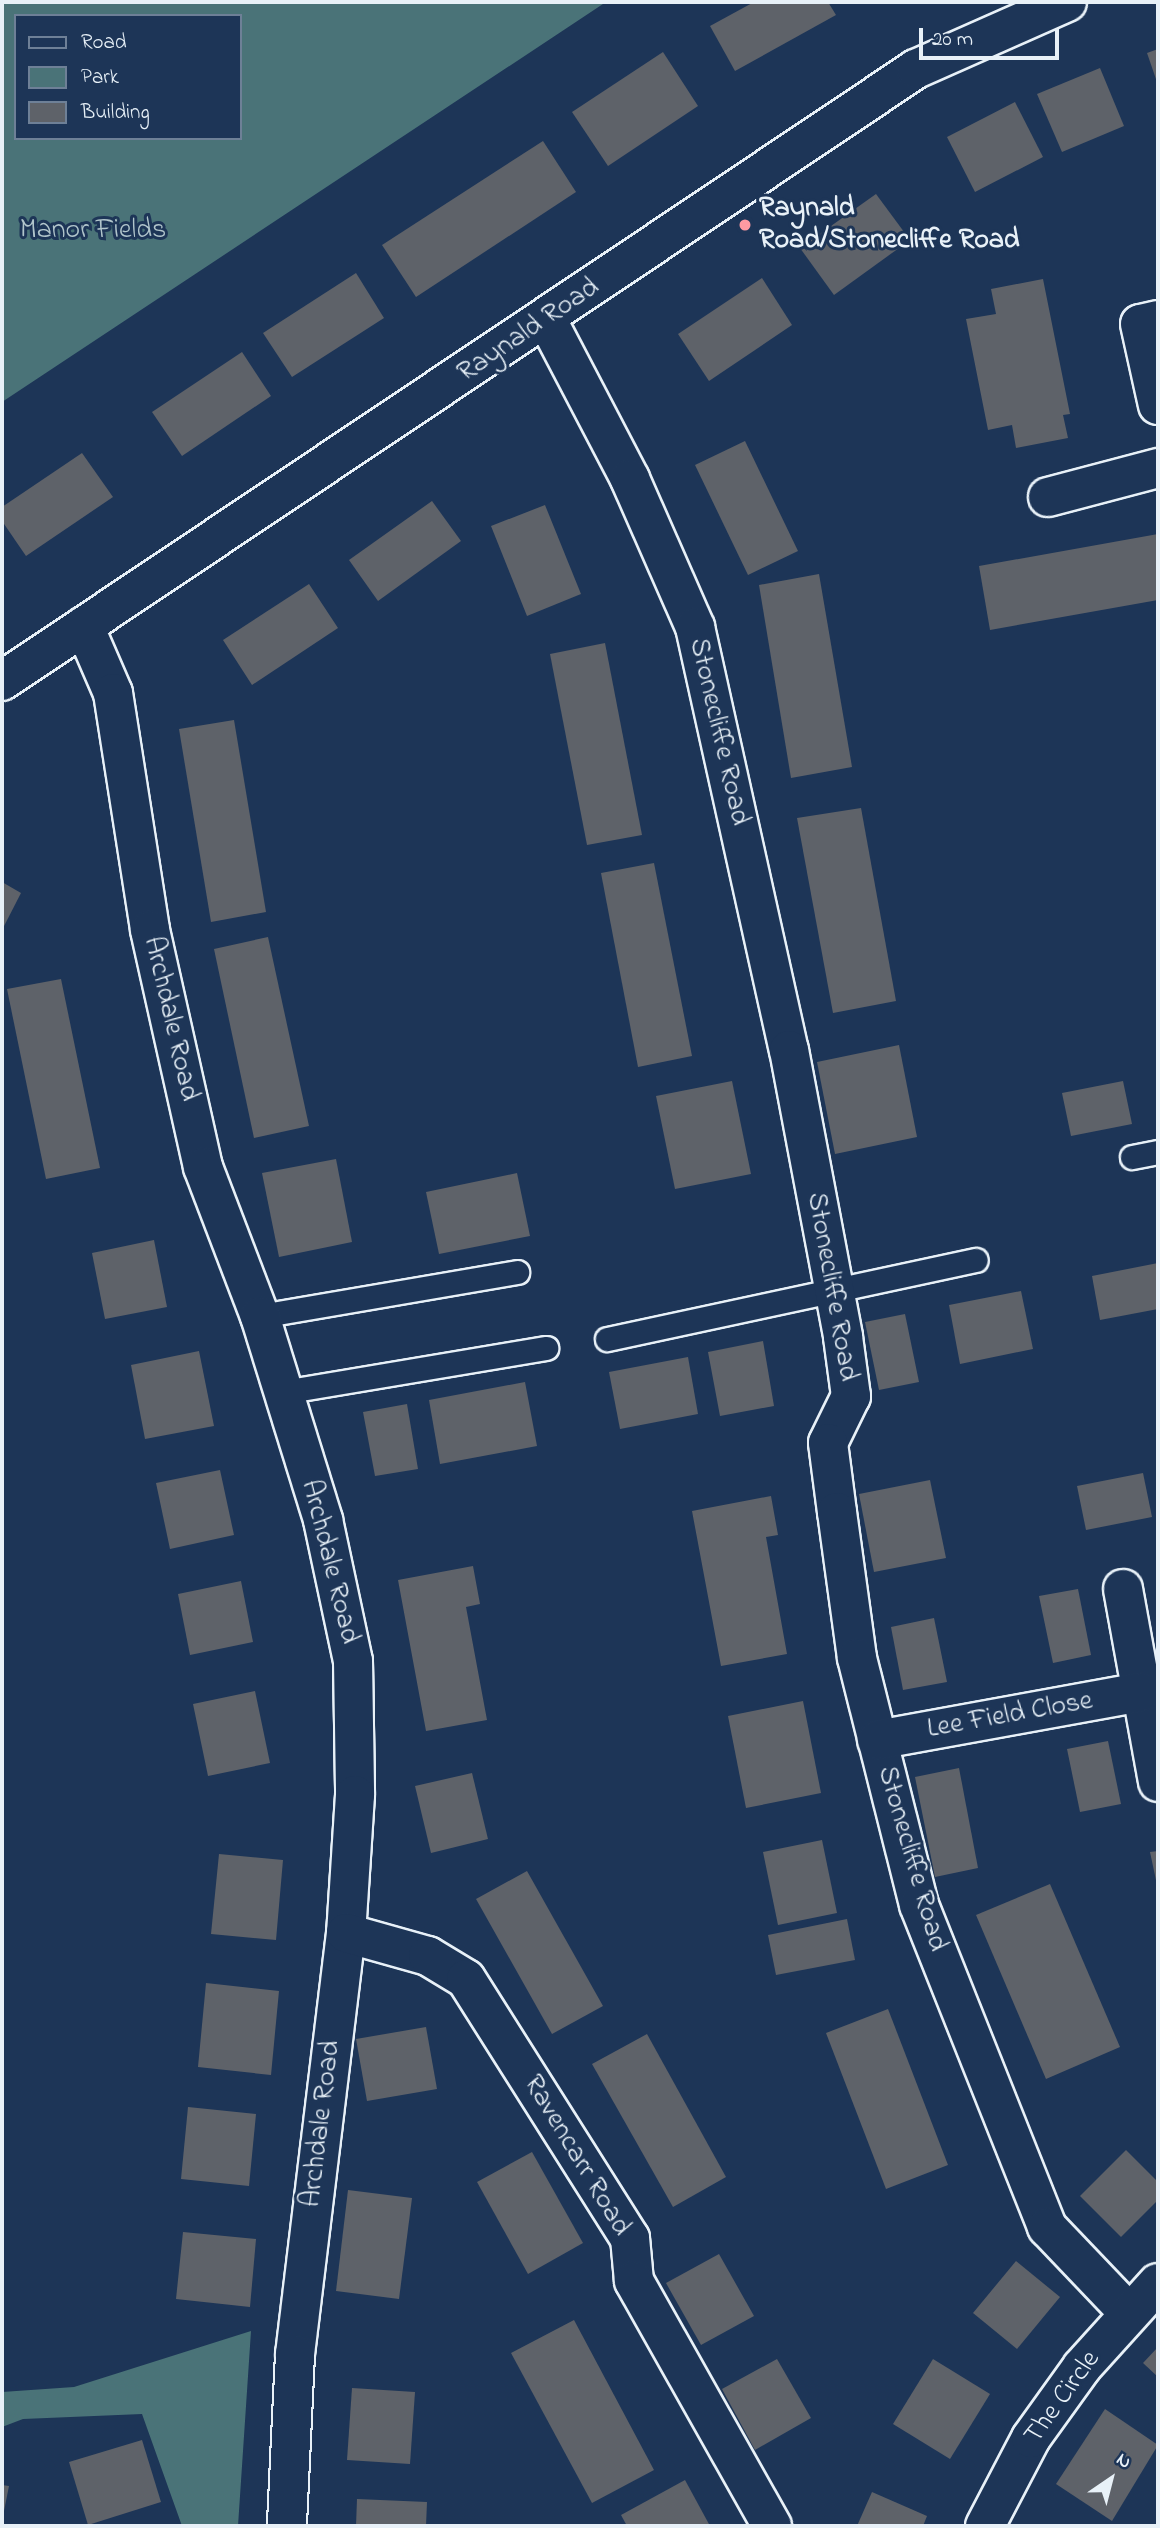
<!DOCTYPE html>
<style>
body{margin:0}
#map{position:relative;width:1160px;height:2528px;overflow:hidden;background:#1d3557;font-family:"Indie Flower",sans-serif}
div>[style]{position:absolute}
.green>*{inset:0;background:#4a7378}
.building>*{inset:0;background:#5e6269}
.roads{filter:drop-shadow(2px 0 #e8f1f8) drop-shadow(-2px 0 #e8f1f8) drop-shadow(0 2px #e8f1f8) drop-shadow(0 -2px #e8f1f8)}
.service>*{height:23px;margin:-11.5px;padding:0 11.5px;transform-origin:11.5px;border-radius:11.5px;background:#1d3557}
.minor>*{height:38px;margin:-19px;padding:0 19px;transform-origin:19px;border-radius:19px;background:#1d3557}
.dots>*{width:19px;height:19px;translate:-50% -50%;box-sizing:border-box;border:4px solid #1d3557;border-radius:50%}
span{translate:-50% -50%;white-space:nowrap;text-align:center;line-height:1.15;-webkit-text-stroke:6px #1d3557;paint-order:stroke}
.poi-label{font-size:28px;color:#e8f1f8;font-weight:700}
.left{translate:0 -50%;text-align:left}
.park-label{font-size:28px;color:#b1c5cb}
.street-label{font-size:28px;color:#e8f1f8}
.frame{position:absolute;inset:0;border:4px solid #e8f1f8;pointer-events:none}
.legend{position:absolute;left:14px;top:14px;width:228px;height:126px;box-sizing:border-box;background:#1d3557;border:2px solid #6e8097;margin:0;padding:9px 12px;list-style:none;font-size:21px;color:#e8f1f8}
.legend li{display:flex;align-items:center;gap:14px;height:35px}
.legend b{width:35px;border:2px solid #6e8097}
.north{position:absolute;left:1076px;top:2444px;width:70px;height:70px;-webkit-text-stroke:5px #1d3557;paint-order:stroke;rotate:35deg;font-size:19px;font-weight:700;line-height:28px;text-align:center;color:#e8f1f8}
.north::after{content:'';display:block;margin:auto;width:24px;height:32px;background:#e8f1f8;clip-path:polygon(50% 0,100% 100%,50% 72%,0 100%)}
.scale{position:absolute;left:919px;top:28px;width:140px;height:32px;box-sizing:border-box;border:4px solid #e8f1f8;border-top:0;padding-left:9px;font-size:21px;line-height:24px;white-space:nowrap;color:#e8f1f8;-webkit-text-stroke:5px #1d3557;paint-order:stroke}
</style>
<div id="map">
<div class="green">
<i style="clip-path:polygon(evenodd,2px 2px,606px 2px,2px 402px,2px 2px,16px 16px,240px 16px,240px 138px,16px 138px,16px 16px)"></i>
<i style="clip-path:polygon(251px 2331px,238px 2526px,182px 2526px,142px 2414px,23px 2419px,2px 2427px,2px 2392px,74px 2387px)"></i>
</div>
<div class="building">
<i style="clip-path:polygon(754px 2px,828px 2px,836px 15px,735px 71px,710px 26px)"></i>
<i style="clip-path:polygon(1158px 49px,1158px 85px,1147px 53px)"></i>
<i style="clip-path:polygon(663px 52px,698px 106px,608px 166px,572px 112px)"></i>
<i style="clip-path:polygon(1100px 68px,1124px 126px,1062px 152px,1037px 94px)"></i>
<i style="clip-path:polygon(1015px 102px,1043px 157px,975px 192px,947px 137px)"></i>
<i style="clip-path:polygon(543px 141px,576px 192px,416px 297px,382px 245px)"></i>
<i style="clip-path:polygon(876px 194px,910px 240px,834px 295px,800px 248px)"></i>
<i style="clip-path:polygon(356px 273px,384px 318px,292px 377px,263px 333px)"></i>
<i style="clip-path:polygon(762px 278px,792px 325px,709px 381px,678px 334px)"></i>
<i style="clip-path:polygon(1043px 279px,1070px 414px,1063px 415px,1068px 438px,1016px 448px,1012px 425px,988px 430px,966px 319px,996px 314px,991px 289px)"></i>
<i style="clip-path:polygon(242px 352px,271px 396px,182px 456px,152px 412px)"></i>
<i style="clip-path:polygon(745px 441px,798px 551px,748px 575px,695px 465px)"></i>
<i style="clip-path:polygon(82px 453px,113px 497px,26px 556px,2px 521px,2px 507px)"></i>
<i style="clip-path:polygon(432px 501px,461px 541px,378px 601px,349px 560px)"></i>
<i style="clip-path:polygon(545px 505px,581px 594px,527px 616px,491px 526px)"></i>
<i style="clip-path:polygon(1158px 534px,1158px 600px,990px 630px,979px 566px)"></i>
<i style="clip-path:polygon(819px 574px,852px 767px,791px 778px,759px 585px)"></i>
<i style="clip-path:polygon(309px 584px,338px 628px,252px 685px,223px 640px)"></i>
<i style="clip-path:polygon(605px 643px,642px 835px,587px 845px,550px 654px)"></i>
<i style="clip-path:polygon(234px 720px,266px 912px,211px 922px,179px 729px)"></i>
<i style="clip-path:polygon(861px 808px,896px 1001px,833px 1013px,797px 818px)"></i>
<i style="clip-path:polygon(654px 863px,692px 1056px,638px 1067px,601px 873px)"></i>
<i style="clip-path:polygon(2px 882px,21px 893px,2px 930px)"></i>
<i style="clip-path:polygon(268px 937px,309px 1126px,254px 1138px,214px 949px)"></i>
<i style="clip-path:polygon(61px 979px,100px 1168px,46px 1179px,7px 989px)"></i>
<i style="clip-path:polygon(899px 1045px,917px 1137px,835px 1154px,817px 1062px)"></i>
<i style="clip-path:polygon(732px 1081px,751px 1174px,675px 1189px,656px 1096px)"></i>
<i style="clip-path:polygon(1123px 1081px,1132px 1124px,1071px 1136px,1062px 1093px)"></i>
<i style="clip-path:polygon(336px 1159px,352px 1242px,279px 1257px,262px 1173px)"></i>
<i style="clip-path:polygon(517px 1173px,530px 1236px,439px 1254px,426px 1192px)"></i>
<i style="clip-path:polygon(154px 1240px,167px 1307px,105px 1319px,92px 1253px)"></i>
<i style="clip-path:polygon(1158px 1263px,1158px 1309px,1100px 1320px,1092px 1276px)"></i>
<i style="clip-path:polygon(1021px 1291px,1033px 1349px,960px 1364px,949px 1305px)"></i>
<i style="clip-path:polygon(905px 1314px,919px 1382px,879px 1390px,865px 1322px)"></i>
<i style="clip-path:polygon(763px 1341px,774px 1406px,720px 1416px,708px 1352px)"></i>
<i style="clip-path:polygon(199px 1351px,214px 1426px,145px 1439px,131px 1365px)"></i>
<i style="clip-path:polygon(688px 1357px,698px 1414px,620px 1429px,609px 1372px)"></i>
<i style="clip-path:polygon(525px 1382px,537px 1446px,440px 1464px,429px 1400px)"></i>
<i style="clip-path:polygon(407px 1404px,418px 1469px,375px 1476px,363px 1412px)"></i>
<i style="clip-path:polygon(220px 1470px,234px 1535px,170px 1549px,156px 1483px)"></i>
<i style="clip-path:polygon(1143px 1473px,1152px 1517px,1086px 1530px,1077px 1486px)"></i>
<i style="clip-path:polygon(930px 1480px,946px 1558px,874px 1572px,859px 1494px)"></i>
<i style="clip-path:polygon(771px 1496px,778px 1535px,766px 1537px,787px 1654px,721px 1666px,692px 1511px)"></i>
<i style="clip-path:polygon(473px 1566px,480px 1604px,466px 1607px,487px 1720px,426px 1731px,398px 1580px)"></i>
<i style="clip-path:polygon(241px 1581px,253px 1642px,190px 1655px,178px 1594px)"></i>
<i style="clip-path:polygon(1078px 1589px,1091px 1655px,1053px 1663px,1039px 1596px)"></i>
<i style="clip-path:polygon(934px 1618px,947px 1682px,903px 1690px,891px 1627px)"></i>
<i style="clip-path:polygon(255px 1691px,270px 1763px,208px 1776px,193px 1704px)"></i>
<i style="clip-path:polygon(803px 1701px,821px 1793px,746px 1808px,728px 1716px)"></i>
<i style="clip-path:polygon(1108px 1741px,1121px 1804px,1080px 1812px,1067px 1749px)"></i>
<i style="clip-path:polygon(959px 1768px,978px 1868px,935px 1877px,915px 1777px)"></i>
<i style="clip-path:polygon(472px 1773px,488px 1839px,431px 1853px,415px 1786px)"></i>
<i style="clip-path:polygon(822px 1840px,837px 1913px,778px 1925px,763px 1852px)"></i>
<i style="clip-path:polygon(1158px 1851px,1158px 1884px,1157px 1885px,1150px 1852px)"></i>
<i style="clip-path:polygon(219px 1854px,283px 1860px,276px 1940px,211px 1934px)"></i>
<i style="clip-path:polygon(527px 1871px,603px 2006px,552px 2034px,476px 1899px)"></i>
<i style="clip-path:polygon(1050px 1884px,1120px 2047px,1046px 2079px,976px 1915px)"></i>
<i style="clip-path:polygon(847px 1919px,855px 1960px,776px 1975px,768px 1935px)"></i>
<i style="clip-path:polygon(206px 1983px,279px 1991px,271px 2075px,198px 2067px)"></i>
<i style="clip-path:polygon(888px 2009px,948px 2165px,886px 2189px,826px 2033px)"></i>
<i style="clip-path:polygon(426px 2027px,437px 2089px,367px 2101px,356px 2039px)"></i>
<i style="clip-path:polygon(647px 2034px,726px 2177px,673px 2207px,592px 2064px)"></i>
<i style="clip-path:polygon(188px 2107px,256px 2114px,249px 2186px,181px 2179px)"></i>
<i style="clip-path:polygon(1126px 2150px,1158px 2182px,1158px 2200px,1121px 2237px,1080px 2196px)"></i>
<i style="clip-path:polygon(532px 2152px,583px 2243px,528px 2274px,477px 2182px)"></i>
<i style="clip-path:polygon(348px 2190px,412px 2198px,399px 2299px,336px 2291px)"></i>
<i style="clip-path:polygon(183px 2232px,256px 2239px,250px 2307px,176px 2299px)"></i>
<i style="clip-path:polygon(719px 2254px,754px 2316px,701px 2345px,666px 2283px)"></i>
<i style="clip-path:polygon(1016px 2261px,1060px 2297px,1017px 2349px,973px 2313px)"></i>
<i style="clip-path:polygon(574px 2320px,654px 2470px,592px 2503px,511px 2353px)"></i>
<i style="clip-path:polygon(1158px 2347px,1158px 2377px,1143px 2363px)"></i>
<i style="clip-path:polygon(777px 2359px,811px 2418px,755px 2450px,722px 2389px)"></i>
<i style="clip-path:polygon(933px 2359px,990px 2394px,950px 2459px,893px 2424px)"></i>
<i style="clip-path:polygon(352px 2388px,415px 2392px,410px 2464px,347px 2460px)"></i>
<i style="clip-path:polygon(1105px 2409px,1158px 2445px,1112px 2521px,1056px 2484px)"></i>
<i style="clip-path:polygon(142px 2440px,161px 2502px,88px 2525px,69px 2462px)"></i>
<i style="clip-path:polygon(685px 2480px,710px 2526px,627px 2526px,621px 2515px)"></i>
<i style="clip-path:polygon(2px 2485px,9px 2486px,3px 2516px,2px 2516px)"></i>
<i style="clip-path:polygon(872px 2492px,927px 2516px,923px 2526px,857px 2526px)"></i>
<i style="clip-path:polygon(357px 2499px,427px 2502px,426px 2526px,356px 2526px)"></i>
</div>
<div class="roads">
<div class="service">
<i style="left:1132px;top:1157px;width:26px;rotate:-11deg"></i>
<i style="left:260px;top:1316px;width:261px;rotate:-9.7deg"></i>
<i style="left:607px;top:1339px;width:377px;rotate:-12.1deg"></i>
<i style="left:283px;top:1392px;width:267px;rotate:-9.5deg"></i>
</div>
<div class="minor">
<i style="left:547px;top:320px;width:179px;rotate:62.4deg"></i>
<i style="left:630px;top:479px;width:162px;rotate:66.3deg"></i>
<i style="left:695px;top:627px;width:433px;rotate:77.5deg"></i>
<i style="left:789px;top:1050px;width:292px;rotate:79.3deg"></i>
<i style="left:843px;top:1337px;width:60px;rotate:82.3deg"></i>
<i style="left:851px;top:1396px;width:52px;rotate:116.1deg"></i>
<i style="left:828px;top:1443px;width:70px;rotate:82.6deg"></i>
<i style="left:837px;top:1512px;width:147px;rotate:82.2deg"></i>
<i style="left:857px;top:1658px;width:255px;rotate:75.9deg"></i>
<i style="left:919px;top:1905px;width:347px;rotate:68.3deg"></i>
<i style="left:1047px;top:2227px;width:119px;rotate:46.4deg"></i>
<i style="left:1158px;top:320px;width:18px;rotate:167deg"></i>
<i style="left:1140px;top:324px;width:83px;rotate:77.5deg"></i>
<i style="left:1048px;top:497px;width:114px;rotate:-14.8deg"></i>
<i style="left:84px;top:626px;width:73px;rotate:66.6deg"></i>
<i style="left:113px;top:693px;width:240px;rotate:81.1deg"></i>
<i style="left:150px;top:930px;width:243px;rotate:77.4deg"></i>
<i style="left:203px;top:1167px;width:160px;rotate:69.1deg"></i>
<i style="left:260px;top:1316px;width:214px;rotate:72.8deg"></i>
<i style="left:323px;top:1520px;width:144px;rotate:78deg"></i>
<i style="left:353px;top:1661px;width:134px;rotate:89.1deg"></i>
<i style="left:355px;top:1795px;width:138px;rotate:93.7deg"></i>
<i style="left:346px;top:1933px;width:424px;rotate:96.9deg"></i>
<i style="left:295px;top:2354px;width:172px;rotate:92.7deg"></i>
<i style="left:2px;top:681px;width:1100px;rotate:-33.81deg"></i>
<i style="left:916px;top:69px;width:165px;rotate:-23.9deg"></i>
<i style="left:1123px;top:1589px;width:196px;rotate:79.7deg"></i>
<i style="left:877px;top:1740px;width:269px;rotate:-10.3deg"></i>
<i style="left:346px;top:1933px;width:85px;rotate:15.7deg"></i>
<i style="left:428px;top:1956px;width:44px;rotate:31.2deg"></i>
<i style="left:466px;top:1979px;width:307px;rotate:57.7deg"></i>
<i style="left:630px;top:2238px;width:43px;rotate:84.7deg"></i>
<i style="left:634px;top:2281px;width:281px;rotate:60.6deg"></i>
<i style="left:985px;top:2526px;width:99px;rotate:-62.4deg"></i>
<i style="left:1031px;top:2438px;width:87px;rotate:-54.3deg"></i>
<i style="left:1082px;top:2367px;width:113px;rotate:-47.9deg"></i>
</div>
</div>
<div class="dots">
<i style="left:745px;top:225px;background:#ff9aa2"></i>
</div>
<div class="poi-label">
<span class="left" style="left:759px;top:225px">Raynald<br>Road/Stonecliffe Road</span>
</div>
<div class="park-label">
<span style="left:93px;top:231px">Manor Fields</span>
</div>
<div class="street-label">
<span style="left:529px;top:331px;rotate:-34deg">Raynald Road</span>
<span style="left:718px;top:732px;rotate:77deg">Stonecliffe Road</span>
<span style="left:170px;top:1019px;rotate:77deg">Archdale Road</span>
<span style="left:831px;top:1287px;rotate:80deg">Stonecliffe Road</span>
<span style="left:329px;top:1562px;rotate:76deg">Archdale Road</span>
<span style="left:1010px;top:1716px;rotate:-10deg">Lee Field Close</span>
<span style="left:911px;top:1859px;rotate:74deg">Stonecliffe Road</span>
<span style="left:322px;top:2124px;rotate:-83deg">Archdale Road</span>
<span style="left:576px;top:2156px;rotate:59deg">Ravencarr Road</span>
<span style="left:1063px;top:2398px;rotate:-54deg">The Circle</span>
</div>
<div class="frame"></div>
<ul class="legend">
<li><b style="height:9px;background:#1d3557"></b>Road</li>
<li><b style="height:19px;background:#4a7378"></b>Park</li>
<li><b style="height:19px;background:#5e6269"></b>Building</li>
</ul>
<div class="north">N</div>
<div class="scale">20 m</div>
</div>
